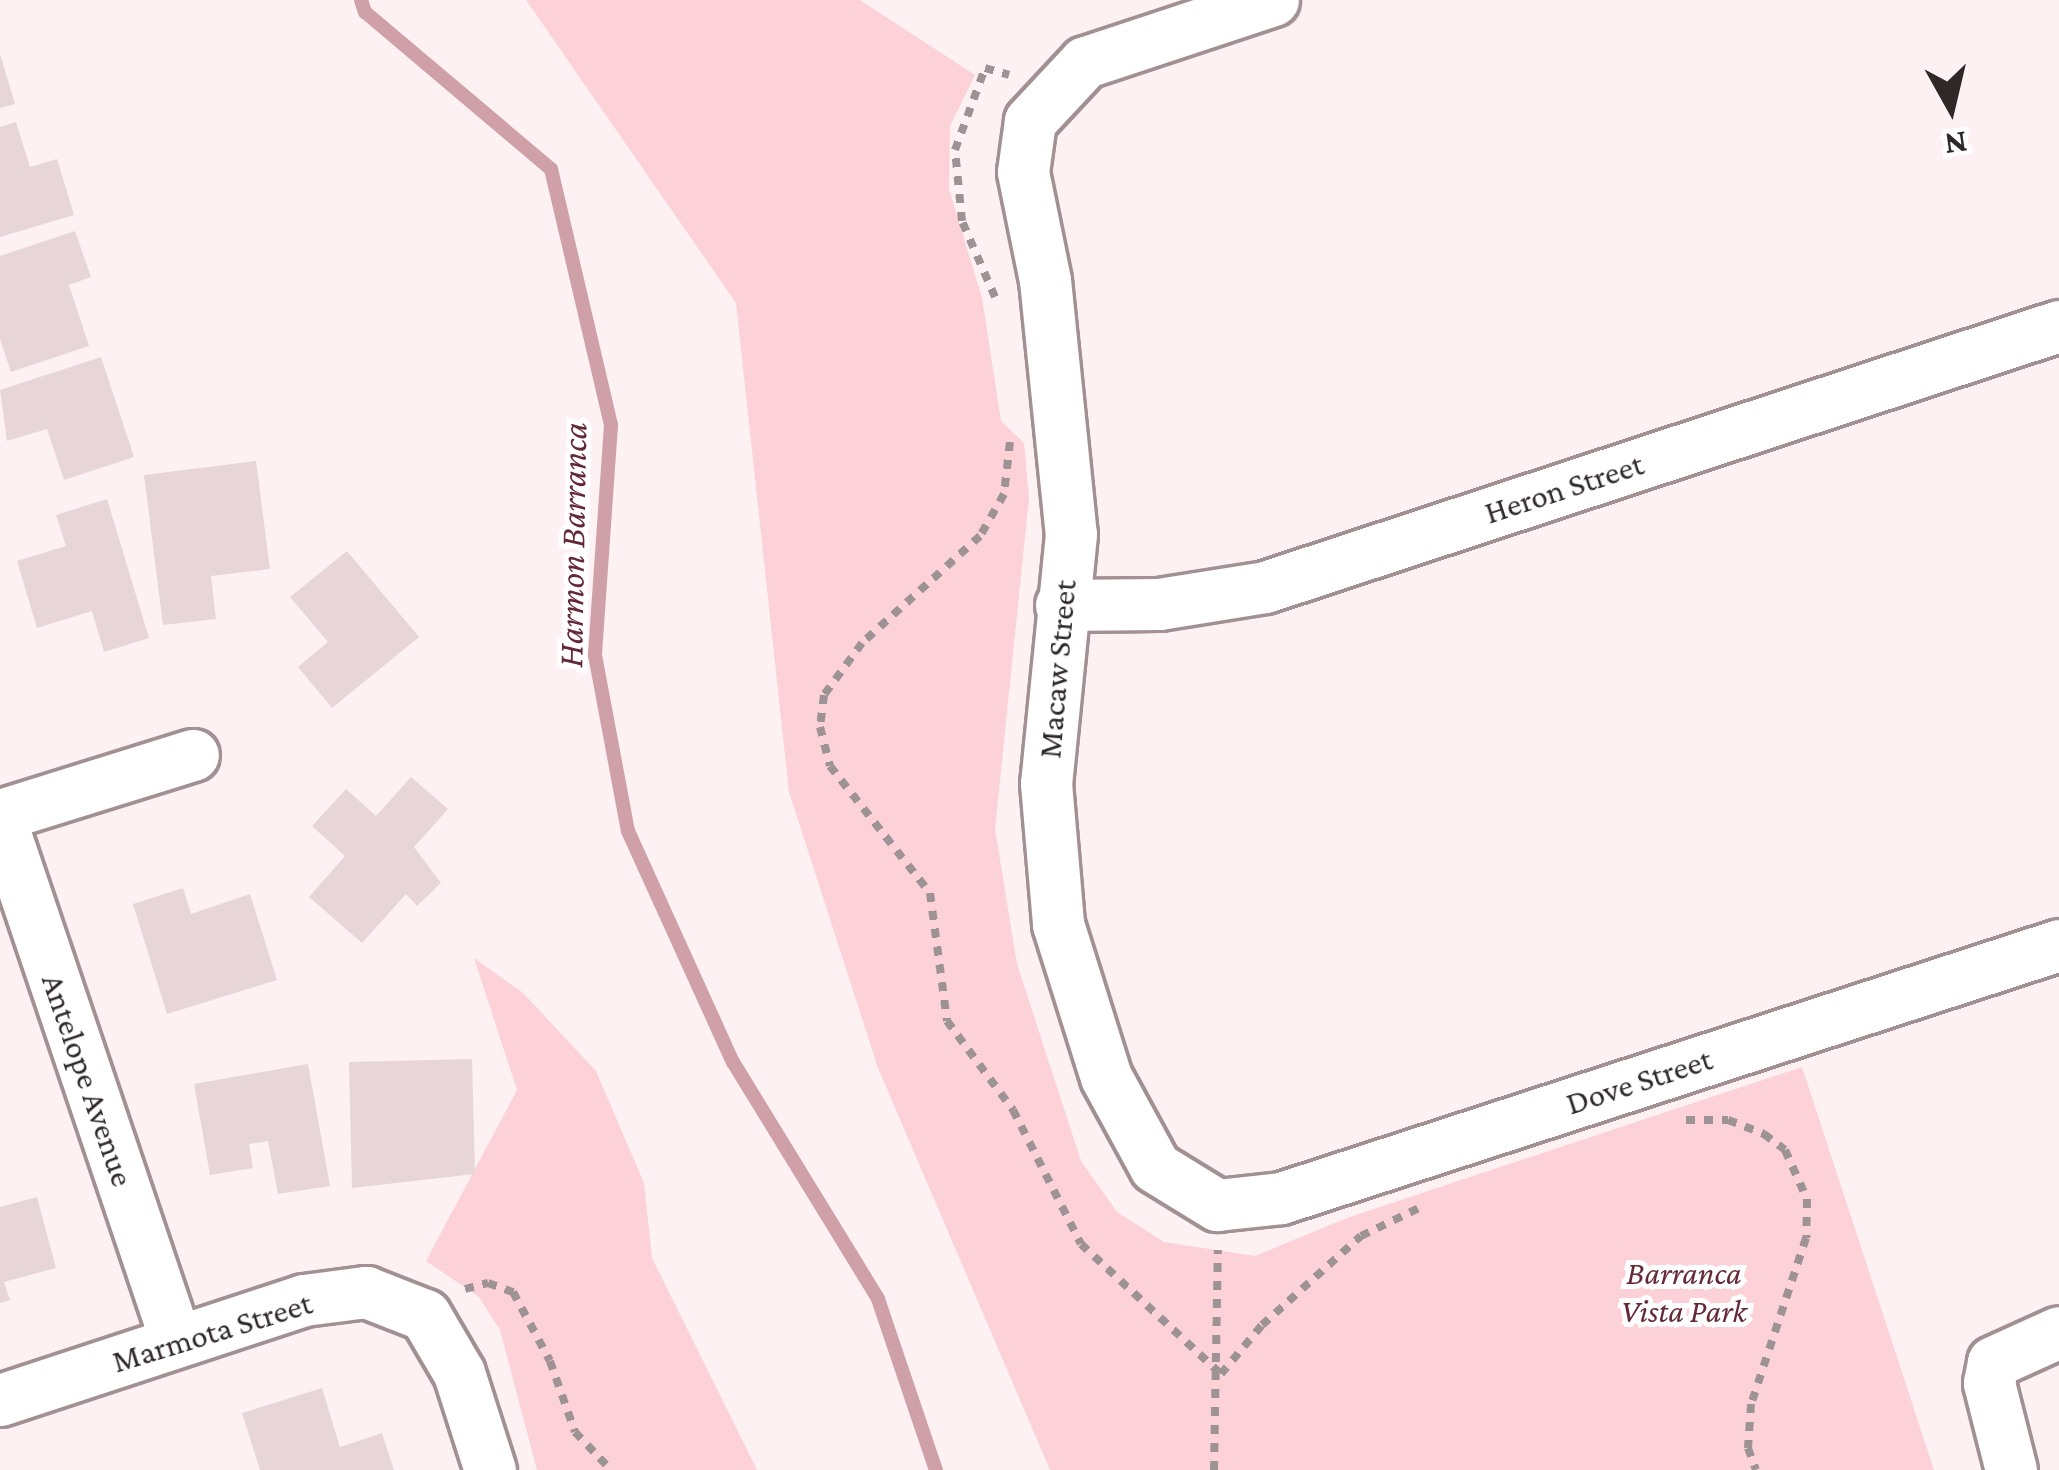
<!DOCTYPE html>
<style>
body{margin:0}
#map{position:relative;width:2059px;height:1470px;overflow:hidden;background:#fdf1f3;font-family:"Crimson Pro",serif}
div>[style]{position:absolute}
.green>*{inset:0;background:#fdd1d8}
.stream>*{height:14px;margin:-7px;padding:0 7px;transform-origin:7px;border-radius:7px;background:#cfa0a8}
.building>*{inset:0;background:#e8d5d8}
.path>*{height:8px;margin-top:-4px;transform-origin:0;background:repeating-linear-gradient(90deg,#9d9395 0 9px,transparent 0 18px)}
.roads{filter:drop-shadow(3px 0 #a29092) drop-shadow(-3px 0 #a29092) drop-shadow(0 3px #a29092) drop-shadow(0 -3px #a29092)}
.minor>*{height:51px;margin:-25.5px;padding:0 25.5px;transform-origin:25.5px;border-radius:25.5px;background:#fff}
span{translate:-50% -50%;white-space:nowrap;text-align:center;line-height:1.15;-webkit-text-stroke:10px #fff;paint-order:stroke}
.street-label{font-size:33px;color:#2f2829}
.park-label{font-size:33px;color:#642937;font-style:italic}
.water-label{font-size:36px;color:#632836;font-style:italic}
.north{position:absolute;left:1891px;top:48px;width:120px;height:120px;-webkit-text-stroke:9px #fff;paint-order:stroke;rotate:172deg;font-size:33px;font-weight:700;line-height:48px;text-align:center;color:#2f2829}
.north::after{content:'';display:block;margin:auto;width:42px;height:54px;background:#2f2829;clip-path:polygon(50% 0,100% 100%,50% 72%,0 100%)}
</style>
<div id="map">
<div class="green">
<i style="clip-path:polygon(526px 0,860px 0,975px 75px,950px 126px,949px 189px,982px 298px,1001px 421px,1024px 443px,1029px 498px,995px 829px,1017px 964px,1081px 1161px,1117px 1212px,1164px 1242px,1255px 1256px,1347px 1218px,1802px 1067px,1934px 1470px,1050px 1470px,878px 1068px,789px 792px,736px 303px)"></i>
<i style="clip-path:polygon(474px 958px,523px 993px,596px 1071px,644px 1183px,652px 1258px,757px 1470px,537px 1470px,500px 1330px,479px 1297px,426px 1261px,517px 1090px)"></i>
</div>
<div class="stream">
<i style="left:361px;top:0;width:13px;rotate:72deg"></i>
<i style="left:365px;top:12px;width:243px;rotate:40.2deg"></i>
<i style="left:551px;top:169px;width:263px;rotate:76.8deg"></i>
<i style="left:611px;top:425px;width:231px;rotate:94deg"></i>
<i style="left:595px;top:655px;width:179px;rotate:79.4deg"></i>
<i style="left:628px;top:831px;width:254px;rotate:65.6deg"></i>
<i style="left:733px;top:1062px;width:278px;rotate:58.5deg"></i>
<i style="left:878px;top:1299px;width:181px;rotate:71.3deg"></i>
</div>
<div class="building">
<i style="clip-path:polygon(0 54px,15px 104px,0 108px)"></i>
<i style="clip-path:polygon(16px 122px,30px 167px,57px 159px,74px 215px,0 237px,0 127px)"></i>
<i style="clip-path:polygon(75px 231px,91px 277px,69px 285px,89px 346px,11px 372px,0 339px,0 256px)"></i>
<i style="clip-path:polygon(101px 357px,134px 457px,64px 480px,47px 429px,7px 441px,0 390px)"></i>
<i style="clip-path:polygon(256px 461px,270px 569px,211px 576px,216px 619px,163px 625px,144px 475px)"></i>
<i style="clip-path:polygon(107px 499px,149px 638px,104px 652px,92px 611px,37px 628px,17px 561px,66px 546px,56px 515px)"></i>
<i style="clip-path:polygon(347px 551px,419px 637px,332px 708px,298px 667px,328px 642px,290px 597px)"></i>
<i style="clip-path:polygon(411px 777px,448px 809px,414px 847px,441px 883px,417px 906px,406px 894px,362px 943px,309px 897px,345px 856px,312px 826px,346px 789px,376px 816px)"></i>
<i style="clip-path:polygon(183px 888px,191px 914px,250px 894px,277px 980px,167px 1014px,133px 904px)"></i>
<i style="clip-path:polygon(472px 1059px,475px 1174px,352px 1188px,349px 1062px)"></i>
<i style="clip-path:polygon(308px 1064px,330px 1186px,278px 1194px,268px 1141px,249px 1144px,253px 1168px,210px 1175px,194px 1084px)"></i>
<i style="clip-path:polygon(37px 1197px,56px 1268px,4px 1282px,10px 1300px,0 1303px,0 1207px)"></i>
<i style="clip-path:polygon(322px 1388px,340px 1447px,382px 1433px,394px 1470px,260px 1470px,242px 1413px)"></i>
</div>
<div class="path">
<i style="left:995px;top:297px;width:83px;rotate:-113.5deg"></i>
<i style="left:962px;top:221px;width:71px;rotate:-95.6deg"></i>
<i style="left:955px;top:150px;width:87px;rotate:-69.9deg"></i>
<i style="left:985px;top:68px;width:25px;rotate:16deg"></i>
<i style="left:1010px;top:442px;width:52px;rotate:96.6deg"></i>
<i style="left:1004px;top:494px;width:48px;rotate:119.7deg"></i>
<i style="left:980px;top:536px;width:159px;rotate:137.8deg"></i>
<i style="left:862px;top:643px;width:64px;rotate:126.2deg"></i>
<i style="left:824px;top:695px;width:32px;rotate:97deg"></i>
<i style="left:820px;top:727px;width:40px;rotate:75.6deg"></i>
<i style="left:830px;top:766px;width:162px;rotate:51.8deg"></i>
<i style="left:930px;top:893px;width:129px;rotate:82.4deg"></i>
<i style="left:947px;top:1021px;width:111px;rotate:53.4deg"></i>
<i style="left:1013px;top:1110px;width:150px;rotate:63.1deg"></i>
<i style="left:1081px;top:1244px;width:191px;rotate:42.9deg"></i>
<i style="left:1221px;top:1374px;width:64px;rotate:-50.1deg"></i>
<i style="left:1262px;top:1325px;width:133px;rotate:-42deg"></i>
<i style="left:1361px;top:1236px;width:67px;rotate:-25.8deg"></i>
<i style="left:1686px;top:1120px;width:42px"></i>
<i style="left:1728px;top:1120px;width:39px;rotate:21deg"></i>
<i style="left:1764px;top:1134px;width:26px;rotate:37deg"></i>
<i style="left:1785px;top:1150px;width:54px;rotate:65.8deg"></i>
<i style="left:1807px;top:1199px;width:39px;rotate:91deg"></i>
<i style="left:1806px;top:1238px;width:175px;rotate:108.3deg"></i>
<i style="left:1751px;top:1404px;width:44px;rotate:93.9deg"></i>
<i style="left:1748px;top:1448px;width:23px;rotate:70deg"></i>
<i style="left:465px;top:1289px;width:24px;rotate:-15deg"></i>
<i style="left:488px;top:1283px;width:27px;rotate:20deg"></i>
<i style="left:513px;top:1292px;width:78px;rotate:61.8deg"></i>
<i style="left:550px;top:1361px;width:75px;rotate:70.6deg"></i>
<i style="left:575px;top:1432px;width:52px;rotate:46.5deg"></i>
<i style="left:1214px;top:1470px;width:220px;rotate:-89deg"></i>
</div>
<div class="roads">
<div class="minor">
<i style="left:1273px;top:0;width:198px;rotate:161.7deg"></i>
<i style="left:1085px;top:62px;width:81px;rotate:133deg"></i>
<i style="left:1030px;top:121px;width:51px;rotate:97.8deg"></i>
<i style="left:1023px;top:172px;width:110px;rotate:78.5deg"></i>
<i style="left:1045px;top:280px;width:255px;rotate:84.2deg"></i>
<i style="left:1071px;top:534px;width:250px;rotate:95.7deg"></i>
<i style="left:1046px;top:783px;width:142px;rotate:85.1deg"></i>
<i style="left:1058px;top:924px;width:160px;rotate:72.6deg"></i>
<i style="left:1106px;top:1077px;width:102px;rotate:61.4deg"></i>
<i style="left:1155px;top:1167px;width:73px;rotate:31.5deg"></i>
<i style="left:1217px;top:1205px;width:64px;rotate:-6.2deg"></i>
<i style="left:1281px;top:1198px;width:818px;rotate:-18.01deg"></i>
<i style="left:1061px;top:605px;width:98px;rotate:-0.6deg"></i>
<i style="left:1159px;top:604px;width:107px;rotate:-9.1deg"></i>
<i style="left:1265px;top:587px;width:836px;rotate:-18.2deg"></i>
<i style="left:0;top:815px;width:202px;rotate:-17.3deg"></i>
<i style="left:0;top:819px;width:551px;rotate:71.37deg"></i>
<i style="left:0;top:1400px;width:320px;rotate:-18.2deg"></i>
<i style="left:304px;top:1300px;width:63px;rotate:-7.4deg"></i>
<i style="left:366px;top:1292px;width:63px;rotate:21.3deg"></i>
<i style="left:425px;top:1315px;width:67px;rotate:59.6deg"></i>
<i style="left:459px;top:1373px;width:102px;rotate:72.3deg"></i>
<i style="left:2011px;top:1470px;width:90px;rotate:-104.2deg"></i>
<i style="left:1989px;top:1383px;width:21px;rotate:-79deg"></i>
<i style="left:1993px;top:1362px;width:72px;rotate:-24.4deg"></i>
</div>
</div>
<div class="street-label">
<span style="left:1564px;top:488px;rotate:-18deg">Heron Street</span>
<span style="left:1057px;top:669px;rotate:-85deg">Macaw Street</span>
<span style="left:88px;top:1080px;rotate:71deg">Antelope Avenue</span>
<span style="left:1639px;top:1081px;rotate:-18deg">Dove Street</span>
<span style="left:212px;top:1332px;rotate:-17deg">Marmota Street</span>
</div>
<div class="park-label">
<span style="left:1684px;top:1292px">Barranca<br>Vista Park</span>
</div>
<div class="water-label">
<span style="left:573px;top:545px;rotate:-89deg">Harmon Barranca</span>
</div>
<div class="north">N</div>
</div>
